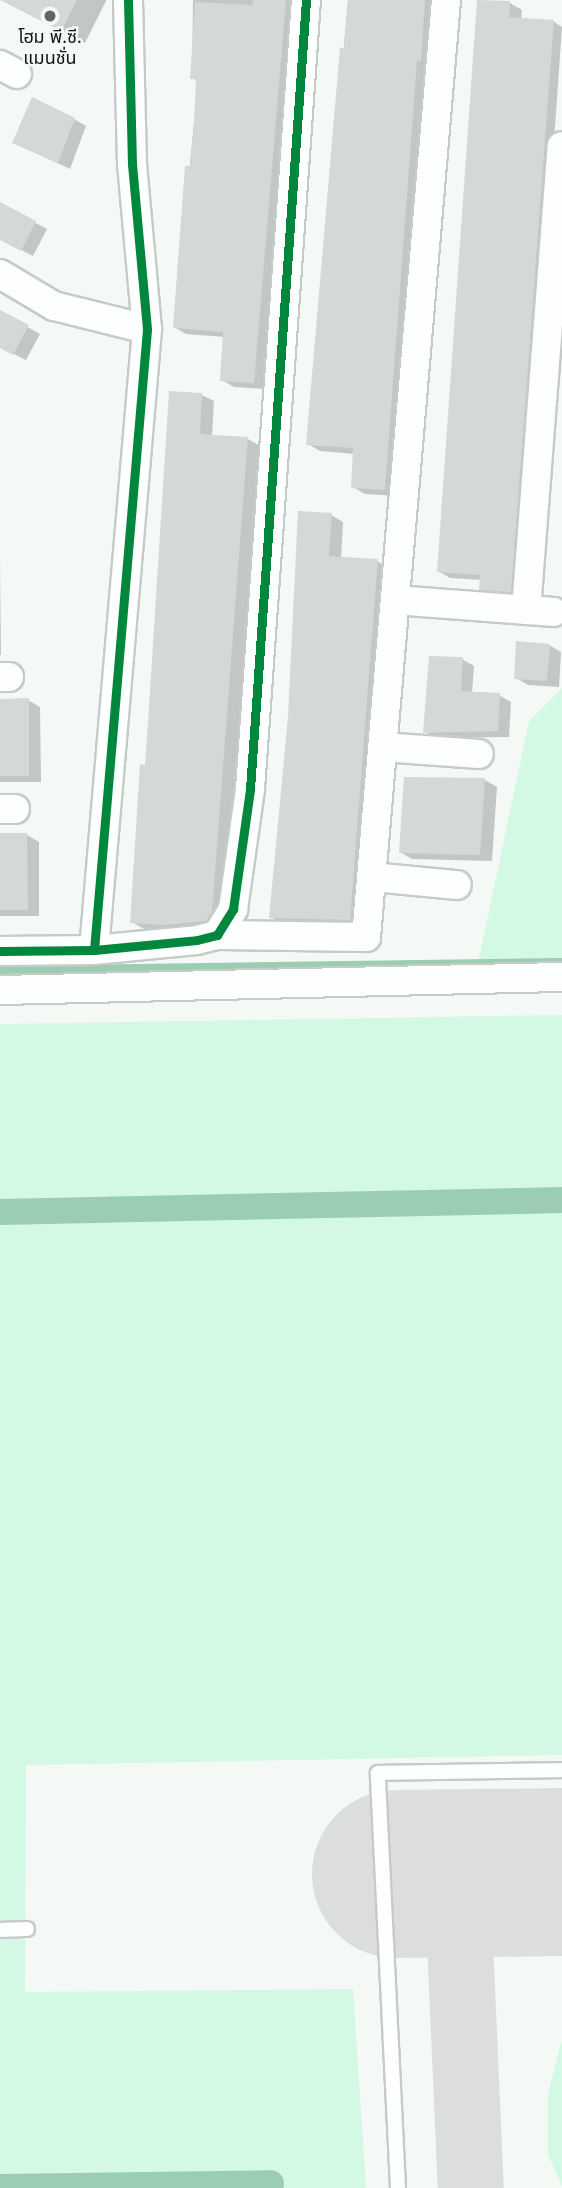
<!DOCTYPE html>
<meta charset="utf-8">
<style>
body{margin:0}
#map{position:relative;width:562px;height:2188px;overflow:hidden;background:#f4f9f6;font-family:"Libre Baskerville","Noto Sans Thai",serif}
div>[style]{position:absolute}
.green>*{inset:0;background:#d3f8e3}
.shadow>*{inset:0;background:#0003}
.stream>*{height:8px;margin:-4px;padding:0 4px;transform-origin:4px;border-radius:4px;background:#9acdb1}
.canal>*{height:26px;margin:-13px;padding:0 13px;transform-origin:13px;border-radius:13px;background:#9acdb1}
.taxiway>*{height:66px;margin:-33px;padding:0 33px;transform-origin:33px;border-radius:33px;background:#dcdedd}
.runway>*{height:168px;margin:-84px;padding:0 84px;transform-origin:84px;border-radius:84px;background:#dcdedd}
.building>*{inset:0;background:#d4d8d6}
.roads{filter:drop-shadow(2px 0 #c6cac8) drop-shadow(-2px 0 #c6cac8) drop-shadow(0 2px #c6cac8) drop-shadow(0 -2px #c6cac8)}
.service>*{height:14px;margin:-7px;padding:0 7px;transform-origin:7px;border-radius:7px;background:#fdfefe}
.minor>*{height:28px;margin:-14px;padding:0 14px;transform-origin:14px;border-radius:14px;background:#fdfefe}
.cycleway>*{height:9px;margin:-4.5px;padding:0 4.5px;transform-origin:4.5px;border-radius:4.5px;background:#00873e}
.dots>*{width:19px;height:19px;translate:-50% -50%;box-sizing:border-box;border:4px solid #f3faf6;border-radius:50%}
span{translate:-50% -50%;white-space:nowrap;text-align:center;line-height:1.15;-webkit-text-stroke:5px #f3faf6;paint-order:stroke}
.poi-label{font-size:18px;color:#141615}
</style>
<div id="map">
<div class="green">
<i style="clip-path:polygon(562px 688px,562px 961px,478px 963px,529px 721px)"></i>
<i style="clip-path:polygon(562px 1015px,562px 1755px,26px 1765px,25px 1992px,353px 1989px,366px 2188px,0 2188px,0 1024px)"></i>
<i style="clip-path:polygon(562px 2039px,562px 2186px,548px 2155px,548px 2094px)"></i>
</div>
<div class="shadow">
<i style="clip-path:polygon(3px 0,106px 0,106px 1px,85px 43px)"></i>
<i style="clip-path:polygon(193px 0,298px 0,265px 389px,234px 387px,222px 380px,225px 337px,186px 334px,174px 327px,198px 81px,192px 78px)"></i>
<i style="clip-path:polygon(348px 0,437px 0,396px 496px,365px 494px,353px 487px,355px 454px,320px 451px,308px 444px)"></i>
<i style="clip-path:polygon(510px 3px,522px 10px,521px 20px,553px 21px,562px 27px,522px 598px,493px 596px,481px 589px,482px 580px,450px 578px,438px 571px)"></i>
<i style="clip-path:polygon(74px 119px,86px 126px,70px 169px,14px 143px)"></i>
<i style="clip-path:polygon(0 204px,47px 229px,33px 256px,0 239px)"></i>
<i style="clip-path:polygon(0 312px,40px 334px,26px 360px,0 347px)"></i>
<i style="clip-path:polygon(202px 395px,214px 401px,212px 436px,248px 439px,260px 446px,226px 893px,218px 926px,144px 929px,132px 922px,147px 767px)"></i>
<i style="clip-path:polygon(331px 515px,343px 522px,341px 559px,377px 561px,389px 568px,362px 926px,283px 924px,271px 917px)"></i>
<i style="clip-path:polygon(0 559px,1px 655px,0 655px)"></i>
<i style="clip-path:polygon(549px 645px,561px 652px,559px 687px,528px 685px,516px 678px)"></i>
<i style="clip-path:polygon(462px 659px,474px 666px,472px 693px,499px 695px,511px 702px,509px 737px,437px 738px,425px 732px)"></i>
<i style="clip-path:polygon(0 700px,28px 700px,40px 707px,41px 782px,0 782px)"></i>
<i style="clip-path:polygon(485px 780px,497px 787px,492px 861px,412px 859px,400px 852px)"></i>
<i style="clip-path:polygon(0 835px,27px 835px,39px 842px,39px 916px,0 916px)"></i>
</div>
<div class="stream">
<i style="left:0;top:970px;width:562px;rotate:-0.82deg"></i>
<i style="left:181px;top:2184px;width:4px;rotate:63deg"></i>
</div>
<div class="canal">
<i style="left:0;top:1212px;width:562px;rotate:-1.22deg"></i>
<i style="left:0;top:2187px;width:271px;rotate:-0.8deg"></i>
</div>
<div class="taxiway">
<i style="left:457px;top:1873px;width:315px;rotate:87.5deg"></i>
</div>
<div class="runway">
<i style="left:396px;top:1874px;width:166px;rotate:-0.7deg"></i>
</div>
<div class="building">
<i style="clip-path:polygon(0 0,77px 0,61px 31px)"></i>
<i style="clip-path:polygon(253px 0,286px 0,254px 383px,220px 381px,223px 332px,173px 328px,185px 166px,190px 166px,194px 125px,196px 79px,190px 79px,195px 2px,252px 5px)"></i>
<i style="clip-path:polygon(348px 0,425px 0,421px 61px,417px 61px,385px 490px,351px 488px,353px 448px,306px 445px,340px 48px,344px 48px)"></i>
<i style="clip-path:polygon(477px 0,510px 1px,509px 17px,554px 20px,511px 592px,479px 590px,480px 575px,437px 572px)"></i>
<i style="clip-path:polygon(32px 97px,75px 118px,58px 163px,12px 143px)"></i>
<i style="clip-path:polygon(0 202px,36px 221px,21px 251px,0 240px)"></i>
<i style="clip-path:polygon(0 310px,29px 325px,13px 355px,0 348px)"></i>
<i style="clip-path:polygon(169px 391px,202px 393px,200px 434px,248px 437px,212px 912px,206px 921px,164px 925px,130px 923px,140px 764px,145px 765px,148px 723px)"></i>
<i style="clip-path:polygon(298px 511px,332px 513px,329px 556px,378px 559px,350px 920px,269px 918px,288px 717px)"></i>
<i style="clip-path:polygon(516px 641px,550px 644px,547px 681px,514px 679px)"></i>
<i style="clip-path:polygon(429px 656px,463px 657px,461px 691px,500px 693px,498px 731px,423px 733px)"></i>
<i style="clip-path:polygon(29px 698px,29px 776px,0 776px,0 699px)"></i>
<i style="clip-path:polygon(404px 777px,485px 778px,480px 855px,399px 853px)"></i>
<i style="clip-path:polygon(0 833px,27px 833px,28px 910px,0 910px)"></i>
</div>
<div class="roads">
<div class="service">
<i style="left:0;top:1930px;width:27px;rotate:-2deg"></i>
<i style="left:398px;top:2188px;width:415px;rotate:-92.8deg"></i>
<i style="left:378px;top:1773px;width:184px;rotate:-0.9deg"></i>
</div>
<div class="minor">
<i style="left:0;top:65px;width:19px;rotate:28deg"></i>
<i style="left:0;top:274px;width:63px;rotate:30.7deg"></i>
<i style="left:54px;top:306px;width:96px;rotate:13.9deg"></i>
<i style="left:395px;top:600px;width:159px;rotate:4.3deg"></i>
<i style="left:526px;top:610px;width:465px;rotate:-85.6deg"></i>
<i style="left:0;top:677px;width:9px"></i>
<i style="left:383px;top:747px;width:96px;rotate:4.2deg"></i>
<i style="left:0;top:809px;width:15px"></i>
<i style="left:372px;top:877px;width:85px;rotate:5.4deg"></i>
<i style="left:217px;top:935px;width:149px;rotate:0.8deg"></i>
<i style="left:366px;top:937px;width:940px;rotate:-85.12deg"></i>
<i style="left:94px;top:950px;width:623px;rotate:-85.12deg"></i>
<i style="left:147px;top:329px;width:166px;rotate:-95.2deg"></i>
<i style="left:132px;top:164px;width:164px;rotate:-91.4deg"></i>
<i style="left:0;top:951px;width:94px;rotate:-0.6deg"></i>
<i style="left:94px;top:950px;width:103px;rotate:-5.5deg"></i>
<i style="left:197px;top:940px;width:21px;rotate:-14deg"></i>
<i style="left:217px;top:935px;width:31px;rotate:-58deg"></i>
<i style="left:233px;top:909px;width:121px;rotate:-81.9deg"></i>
<i style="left:250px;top:789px;width:791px;rotate:-85.94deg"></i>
<i style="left:0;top:990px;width:562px;rotate:-1.33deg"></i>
</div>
</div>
<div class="cycleway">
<i style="left:94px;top:950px;width:623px;rotate:-85.12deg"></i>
<i style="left:147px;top:329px;width:166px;rotate:-95.2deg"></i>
<i style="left:132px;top:164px;width:164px;rotate:-91.4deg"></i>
<i style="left:0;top:951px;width:94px;rotate:-0.6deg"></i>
<i style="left:94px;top:950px;width:103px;rotate:-5.5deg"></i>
<i style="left:197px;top:940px;width:21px;rotate:-14deg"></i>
<i style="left:217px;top:935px;width:31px;rotate:-58deg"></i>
<i style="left:233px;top:909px;width:121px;rotate:-81.9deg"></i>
<i style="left:250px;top:789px;width:791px;rotate:-85.94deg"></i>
</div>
<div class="dots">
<i style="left:50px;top:16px;background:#626564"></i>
</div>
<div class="poi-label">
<span style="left:50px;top:48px">โฮม พี.ซี.<br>แมนชั่น</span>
</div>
</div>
